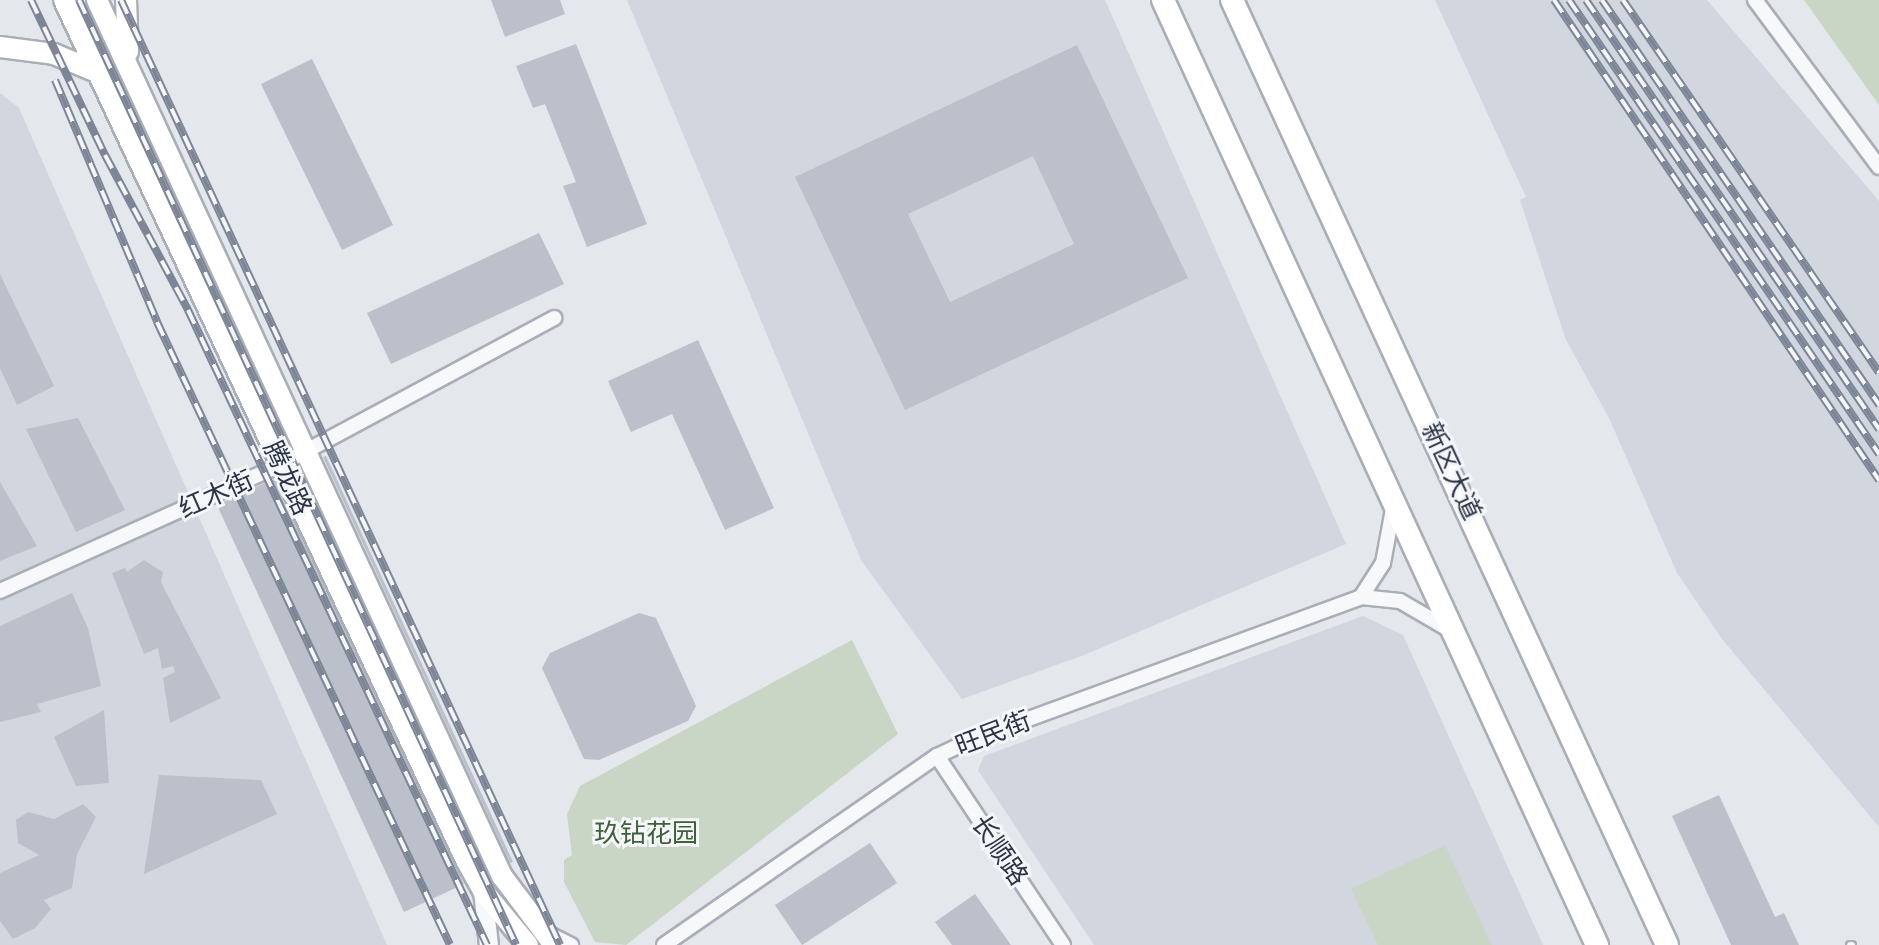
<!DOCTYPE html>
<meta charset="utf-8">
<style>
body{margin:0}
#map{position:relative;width:1879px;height:945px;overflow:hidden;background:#e4e7ec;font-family:"IBM Plex Sans","Noto Sans SC",sans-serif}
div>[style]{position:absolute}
.built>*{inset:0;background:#d2d6de}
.green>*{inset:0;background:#c9d6c5}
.building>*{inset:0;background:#bbc0ca}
.roads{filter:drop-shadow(2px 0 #a9aeb7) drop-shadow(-2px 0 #a9aeb7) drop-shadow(0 2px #a9aeb7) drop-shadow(0 -2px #a9aeb7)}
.service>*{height:7px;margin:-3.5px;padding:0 3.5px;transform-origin:3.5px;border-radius:3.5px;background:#f7f8fa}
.minor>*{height:14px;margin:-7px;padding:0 7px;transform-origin:7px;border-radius:7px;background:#f7f8fa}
.tertiary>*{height:18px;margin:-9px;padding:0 9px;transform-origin:9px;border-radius:9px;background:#f7f8fa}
.secondary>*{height:20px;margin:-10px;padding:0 10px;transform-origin:10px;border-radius:10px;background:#fff}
.primary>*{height:22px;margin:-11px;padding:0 11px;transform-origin:11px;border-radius:11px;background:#fff}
.rail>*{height:8px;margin-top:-4px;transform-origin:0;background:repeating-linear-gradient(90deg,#f4f6f9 0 15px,#7d8696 0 30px);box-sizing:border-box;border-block:2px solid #7d8696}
span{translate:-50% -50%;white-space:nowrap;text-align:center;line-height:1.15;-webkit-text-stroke:6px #f4f6f9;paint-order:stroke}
.street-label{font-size:26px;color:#2b3445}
.park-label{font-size:26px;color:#3f6138}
</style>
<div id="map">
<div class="built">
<i style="clip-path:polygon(627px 0,1105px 0,1346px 544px,1084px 655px,962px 699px,861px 560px)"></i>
<i style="clip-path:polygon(1435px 0,1707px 0,1879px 201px,1879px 827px,1722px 639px,1677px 573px,1609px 418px,1566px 340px,1520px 200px,1526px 197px)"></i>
<i style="clip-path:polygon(0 93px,19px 108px,387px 945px,0 945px)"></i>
<i style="clip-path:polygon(1363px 616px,1403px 635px,1543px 945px,1094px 945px,978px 770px,984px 756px)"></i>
</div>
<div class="green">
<i style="clip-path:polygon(1804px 0,1879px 0,1879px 105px)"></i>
<i style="clip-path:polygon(852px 640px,898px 734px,626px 945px,595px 942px,564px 882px,564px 860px,572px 855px,567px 814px,580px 786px)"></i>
<i style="clip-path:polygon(1445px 845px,1492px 945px,1378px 945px,1351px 889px)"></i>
</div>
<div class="building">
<i style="clip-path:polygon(491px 0,560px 0,565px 14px,505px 37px)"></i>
<i style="clip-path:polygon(576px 44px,647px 224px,587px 247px,563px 186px,576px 182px,545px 104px,533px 108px,516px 66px)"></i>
<i style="clip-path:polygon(evenodd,1077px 45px,1188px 278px,905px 410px,795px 177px,1077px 45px,1033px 156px,1074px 244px,950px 302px,908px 214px,1033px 156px)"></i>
<i style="clip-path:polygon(312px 59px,393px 225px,342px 250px,261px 84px)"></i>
<i style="clip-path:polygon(539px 233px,564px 284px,391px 364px,367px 313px)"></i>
<i style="clip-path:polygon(0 274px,54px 386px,17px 405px,0 368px)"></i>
<i style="clip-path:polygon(698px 340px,774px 508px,725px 530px,672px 414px,631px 432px,608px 381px)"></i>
<i style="clip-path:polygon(78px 418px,125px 510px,76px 532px,26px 429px)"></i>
<i style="clip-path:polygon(326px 456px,513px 862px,510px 863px,323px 457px)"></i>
<i style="clip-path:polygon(299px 468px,474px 846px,297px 469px)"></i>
<i style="clip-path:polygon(274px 479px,464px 884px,404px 912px,217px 505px)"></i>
<i style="clip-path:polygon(0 482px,37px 546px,0 561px)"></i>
<i style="clip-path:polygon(144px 560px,163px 572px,161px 582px,221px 698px,170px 723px,163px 678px,175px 672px,173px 666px,162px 669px,158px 648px,144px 654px,112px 573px,125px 568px,127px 572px)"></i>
<i style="clip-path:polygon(72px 593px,88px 628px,101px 686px,37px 704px,41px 712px,0 722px,0 626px)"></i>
<i style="clip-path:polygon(639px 613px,656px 618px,696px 706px,688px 721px,599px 760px,584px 759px,542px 668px,550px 653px)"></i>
<i style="clip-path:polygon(104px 710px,109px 783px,76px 786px,54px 737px)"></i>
<i style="clip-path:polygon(159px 775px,261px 780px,277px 814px,144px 874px)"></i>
<i style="clip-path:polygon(1719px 795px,1775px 917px,1784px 913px,1799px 945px,1731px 945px,1672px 816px)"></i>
<i style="clip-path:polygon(83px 804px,96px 817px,77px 854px,72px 888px,44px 900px,51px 909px,35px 928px,13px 939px,0 921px,0 873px,39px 855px,18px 843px,16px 820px,28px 812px,54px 819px)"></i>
<i style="clip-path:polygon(870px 843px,897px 883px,802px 945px,775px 905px)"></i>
<i style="clip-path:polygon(975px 894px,1011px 945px,952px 945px,935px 922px)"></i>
</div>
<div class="roads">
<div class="service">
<i style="left:1850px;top:945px;width:1px"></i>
</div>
<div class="minor">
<i style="left:1755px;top:0;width:208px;rotate:53.4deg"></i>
<i style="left:0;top:591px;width:309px;rotate:-24.2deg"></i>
<i style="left:282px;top:464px;width:309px;rotate:-28.2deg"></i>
<i style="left:1361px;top:597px;width:40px;rotate:-57.1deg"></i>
<i style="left:1383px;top:563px;width:55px;rotate:-79.5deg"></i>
<i style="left:937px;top:756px;width:227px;rotate:56.3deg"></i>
<i style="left:549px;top:934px;width:25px;rotate:27deg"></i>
<i style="left:664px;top:945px;width:332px;rotate:-34.7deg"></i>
<i style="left:937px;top:756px;width:38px;rotate:-25deg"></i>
<i style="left:971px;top:740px;width:415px;rotate:-20.1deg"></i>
<i style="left:1361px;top:597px;width:39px;rotate:6deg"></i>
<i style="left:1400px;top:601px;width:58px;rotate:30.1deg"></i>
</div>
<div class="tertiary">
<i style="left:483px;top:891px;width:54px;rotate:83.7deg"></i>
</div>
<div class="secondary">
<i style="left:64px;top:0;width:949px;rotate:64.95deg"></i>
<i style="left:466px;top:860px;width:35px;rotate:61deg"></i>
<i style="left:483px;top:891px;width:70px;rotate:50.2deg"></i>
<i style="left:97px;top:0;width:965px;rotate:65.19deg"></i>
<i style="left:502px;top:876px;width:86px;rotate:53deg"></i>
<i style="left:126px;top:0;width:52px;rotate:87.8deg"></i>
<i style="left:0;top:47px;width:54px;rotate:7.4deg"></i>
<i style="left:54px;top:54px;width:49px;rotate:22.9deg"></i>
</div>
<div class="primary">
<i style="left:1163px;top:0;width:1040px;rotate:65.33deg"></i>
<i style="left:1232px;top:0;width:1040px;rotate:65.28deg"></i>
</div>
</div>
<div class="rail">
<i style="left:31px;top:0;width:172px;rotate:64.5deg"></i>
<i style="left:105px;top:155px;width:176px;rotate:61.8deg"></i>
<i style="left:188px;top:310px;width:702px;rotate:64.79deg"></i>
<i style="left:79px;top:0;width:1041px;rotate:65.18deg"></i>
<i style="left:121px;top:0;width:1042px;rotate:65.08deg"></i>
<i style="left:1554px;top:0;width:580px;rotate:55.9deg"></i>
<i style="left:1569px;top:0;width:550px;rotate:55.67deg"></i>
<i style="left:1586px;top:0;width:520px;rotate:55.67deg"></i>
<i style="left:1602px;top:0;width:491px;rotate:55.6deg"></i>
<i style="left:1623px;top:0;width:452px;rotate:55.5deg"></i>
<i style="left:55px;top:80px;width:263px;rotate:67.1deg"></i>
<i style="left:157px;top:322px;width:688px;rotate:64.81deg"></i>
</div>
<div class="street-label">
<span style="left:1452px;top:471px;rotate:65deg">新区大道</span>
<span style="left:288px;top:478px;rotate:65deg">腾龙路</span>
<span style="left:216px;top:494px;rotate:-24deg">红木街</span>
<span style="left:993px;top:733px;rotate:-21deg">旺民街</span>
<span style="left:1000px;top:850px;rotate:56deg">长顺路</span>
</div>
<div class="park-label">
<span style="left:646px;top:833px">玖钻花园</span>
</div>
</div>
